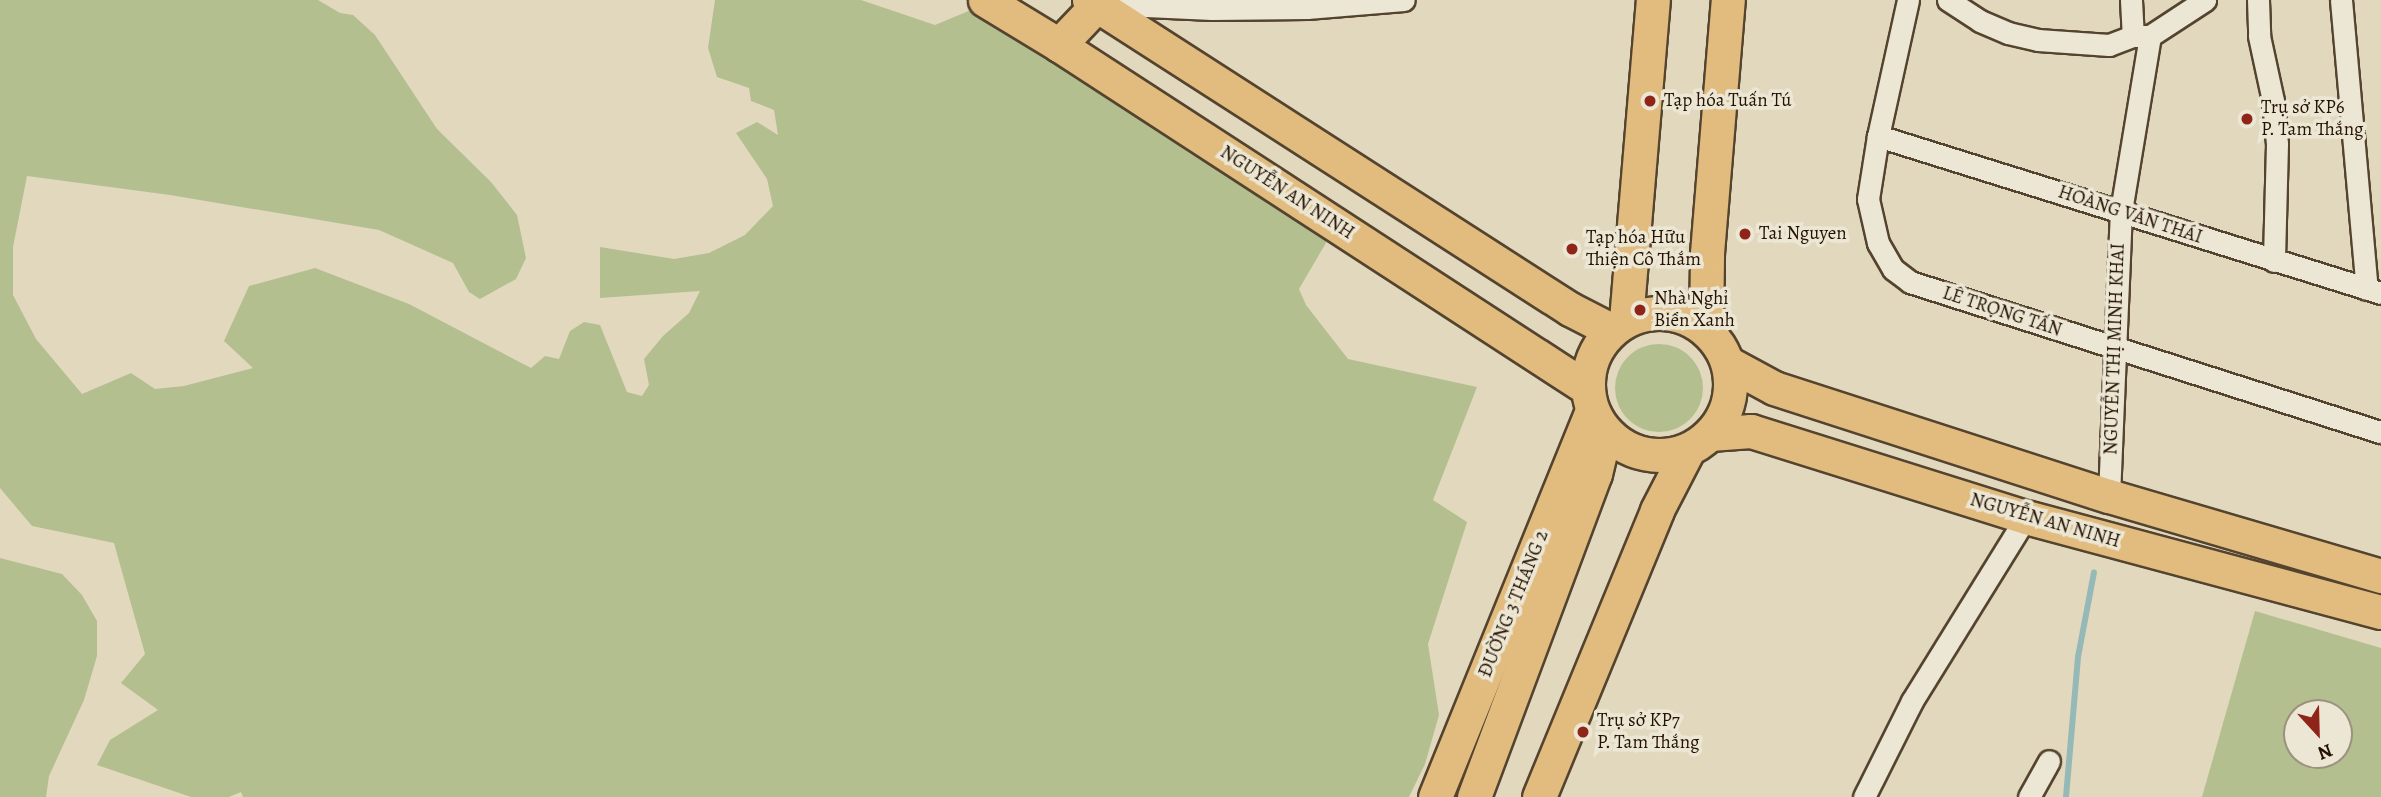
<!DOCTYPE html>
<meta charset="utf-8">
<style>
body{margin:0}
#map{position:relative;width:2381px;height:797px;overflow:hidden;background:#e2d8bd;font-family:Alegreya,serif}
div>[style]{position:absolute}
.green>*{inset:0;background:#b4bf90}
.round{border-radius:50%}
.stream>*{height:6px;margin:-3px;padding:0 3px;transform-origin:3px;border-radius:3px;background:#95b9b6}
.roads{filter:drop-shadow(2px 0 #54442f) drop-shadow(-2px 0 #54442f) drop-shadow(0 2px #54442f) drop-shadow(0 -2px #54442f)}
.minor>*{height:21px;margin:-10.5px;padding:0 10.5px;transform-origin:10.5px;border-radius:10.5px;background:#ece6d4}
.primary>*{height:33px;margin:-16.5px;padding:0 16.5px;transform-origin:16.5px;border-radius:16.5px;background:#e1bc7e}
.primary>.ring{margin:-16.5px;padding:0;box-sizing:content-box;background:none;border:33px solid #e1bc7e;border-radius:50%}
.dots>*{width:19px;height:19px;translate:-50% -50%;box-sizing:border-box;border:4px solid #ece6d4;border-radius:50%}
span{translate:-50% -50%;white-space:nowrap;text-align:center;line-height:1.15;-webkit-text-stroke:7px #ece6d4;paint-order:stroke}
.poi-label{font-size:19px;color:#251200}
.left{translate:0 -50%;text-align:left}
.street-label{font-size:19px;color:#251200}
.north{position:absolute;left:2283px;top:699px;width:70px;height:70px;box-sizing:border-box;background:#ece6d4;border:2px solid #9c917f;border-radius:50%;rotate:158deg;font-size:19px;font-weight:700;line-height:28px;text-align:center;color:#251200}
.north::after{content:'';display:block;margin:auto;width:24px;height:32px;background:#8f2418;clip-path:polygon(50% 0,100% 100%,50% 72%,0 100%)}
</style>
<div id="map">
<div class="green">
<i style="clip-path:polygon(0 0,318px 0,340px 13px,353px 15px,375px 35px,437px 129px,491px 182px,517px 215px,526px 258px,516px 279px,480px 299px,469px 292px,453px 263px,379px 230px,170px 195px,27px 176px,13px 247px,13px 295px,36px 339px,82px 394px,131px 373px,155px 389px,184px 386px,253px 368px,224px 341px,249px 286px,315px 268px,409px 304px,531px 368px,545px 356px,559px 359px,570px 331px,584px 322px,600px 325px,627px 392px,642px 396px,649px 385px,644px 359px,663px 336px,689px 313px,700px 291px,600px 298px,600px 247px,674px 259px,709px 253px,745px 235px,773px 206px,767px 179px,736px 133px,757px 122px,778px 135px,774px 110px,751px 101px,749px 88px,717px 77px,708px 48px,715px 0,861px 0,935px 25px,971px 10px,1330px 236px,1299px 289px,1306px 305px,1348px 359px,1477px 387px,1433px 500px,1467px 522px,1428px 644px,1439px 715px,1425px 764px,1409px 797px,243px 797px,241px 792px,229px 797px,191px 797px,97px 765px,110px 740px,158px 710px,121px 683px,145px 654px,114px 543px,32px 526px,0 488px)"></i>
<i class="round" style="left:1615px;top:344px;width:88px;height:88px"></i>
<i style="clip-path:polygon(0 558px,62px 574px,82px 595px,97px 621px,97px 656px,84px 700px,49px 776px,46px 797px,0 797px)"></i>
<i style="clip-path:polygon(evenodd,2255px 611px,2381px 648px,2381px 797px,2202px 797px,2255px 611px,2297px 713px,2339px 713px,2339px 755px,2297px 755px,2297px 713px)"></i>
</div>
<div class="stream">
<i style="left:2066px;top:797px;width:141px;rotate:-85.1deg"></i>
<i style="left:2078px;top:657px;width:86px;rotate:-79.3deg"></i>
</div>
<div class="roads">
<div class="minor">
<i style="left:1908px;top:0;width:139px;rotate:102.4deg"></i>
<i style="left:1878px;top:136px;width:64px;rotate:99deg"></i>
<i style="left:1868px;top:199px;width:45px;rotate:77.2deg"></i>
<i style="left:1878px;top:243px;width:30px;rotate:60deg"></i>
<i style="left:1893px;top:269px;width:21px;rotate:37deg"></i>
<i style="left:1910px;top:282px;width:494px;rotate:17.7deg"></i>
<i style="left:1948px;top:0;width:38px;rotate:33deg"></i>
<i style="left:1980px;top:21px;width:30px;rotate:23deg"></i>
<i style="left:2008px;top:33px;width:31px;rotate:13deg"></i>
<i style="left:2038px;top:40px;width:71px;rotate:4deg"></i>
<i style="left:2109px;top:45px;width:26px;rotate:-21deg"></i>
<i style="left:2133px;top:36px;width:17px"></i>
<i style="left:2150px;top:36px;width:66px;rotate:-33.2deg"></i>
<i style="left:2131px;top:0;width:36px;rotate:87deg"></i>
<i style="left:2258px;top:0;width:36px;rotate:88deg"></i>
<i style="left:2259px;top:36px;width:66px;rotate:77.8deg"></i>
<i style="left:2273px;top:101px;width:43px;rotate:84.7deg"></i>
<i style="left:2277px;top:144px;width:117px;rotate:91.5deg"></i>
<i style="left:2341px;top:0;width:290px;rotate:84.9deg"></i>
<i style="left:1102px;top:4px;width:110px;rotate:2.6deg"></i>
<i style="left:1212px;top:9px;width:95px;rotate:-0.6deg"></i>
<i style="left:1307px;top:8px;width:97px;rotate:-4.7deg"></i>
<i style="left:1878px;top:136px;width:527px;rotate:17.33deg"></i>
<i style="left:2109px;top:496px;width:285px;rotate:-87.6deg"></i>
<i style="left:2121px;top:211px;width:177px;rotate:-80.6deg"></i>
<i style="left:1864px;top:797px;width:107px;rotate:-63.4deg"></i>
<i style="left:1912px;top:701px;width:216px;rotate:-58.2deg"></i>
<i style="left:2029px;top:797px;width:41px;rotate:-60.9deg"></i>
</div>
<div class="primary">
<i style="left:985px;top:0;width:87px;rotate:31.3deg"></i>
<i style="left:1059px;top:45px;width:630px;rotate:33.01deg"></i>
<i style="left:1089px;top:0;width:572px;rotate:32.72deg"></i>
<i style="left:1570px;top:309px;width:46px;rotate:27.1deg"></i>
<i style="left:1059px;top:45px;width:57px;rotate:-46.4deg"></i>
<i class="ring" style="left:1588px;top:313px;width:109px;height:109px"></i>
<i style="left:1626px;top:320px;width:321px;rotate:-85.2deg"></i>
<i style="left:1706px;top:329px;width:76px;rotate:-89.2deg"></i>
<i style="left:1707px;top:253px;width:254px;rotate:-85.3deg"></i>
<i style="left:1728px;top:363px;width:52px;rotate:28.5deg"></i>
<i style="left:1774px;top:388px;width:352px;rotate:17.9deg"></i>
<i style="left:2109px;top:496px;width:284px;rotate:16.4deg"></i>
<i style="left:1710px;top:434px;width:41px;rotate:-4.2deg"></i>
<i style="left:1751px;top:431px;width:288px;rotate:17.4deg"></i>
<i style="left:2026px;top:517px;width:367px;rotate:15deg"></i>
<i style="left:1435px;top:797px;width:417px;rotate:-67.9deg"></i>
<i style="left:1474px;top:797px;width:345px;rotate:-69.5deg"></i>
<i style="left:1595px;top:474px;width:43px;rotate:-76.6deg"></i>
<i style="left:1539px;top:797px;width:310px;rotate:-67.6deg"></i>
<i style="left:1657px;top:510px;width:68px;rotate:-62.7deg"></i>
</div>
</div>
<div class="dots">
<i style="left:1650px;top:101px;background:#8f2418"></i>
<i style="left:2247px;top:119px;background:#8f2418"></i>
<i style="left:1745px;top:234px;background:#8f2418"></i>
<i style="left:1572px;top:249px;background:#8f2418"></i>
<i style="left:1640px;top:310px;background:#8f2418"></i>
<i style="left:1583px;top:732px;background:#8f2418"></i>
</div>
<div class="poi-label">
<span class="left" style="left:1664px;top:101px">Tạp hóa Tuấn Tú</span>
<span class="left" style="left:2261px;top:119px">Trụ sở KP6<br>P. Tam Thắng</span>
<span class="left" style="left:1759px;top:234px">Tai Nguyen</span>
<span class="left" style="left:1586px;top:249px">Tạp hóa Hữu<br>Thiện Cô Thắm</span>
<span class="left" style="left:1654px;top:310px">Nhà Nghỉ<br>Biển Xanh</span>
<span class="left" style="left:1597px;top:732px">Trụ sở KP7<br>P. Tam Thắng</span>
</div>
<div class="street-label">
<span style="left:1287px;top:193px;rotate:33deg">NGUYỄN AN NINH</span>
<span style="left:2130px;top:215px;rotate:18deg">HOÀNG VĂN THÁI</span>
<span style="left:2002px;top:312px;rotate:18deg">LÊ TRỌNG TẤN</span>
<span style="left:2115px;top:349px;rotate:-88deg">NGUYỄN THỊ MINH KHAI</span>
<span style="left:2045px;top:521px;rotate:16deg">NGUYỄN AN NINH</span>
<span style="left:1514px;top:604px;rotate:-68deg">ĐƯỜNG 3 THÁNG 2</span>
</div>
<div class="north">N</div>
</div>
